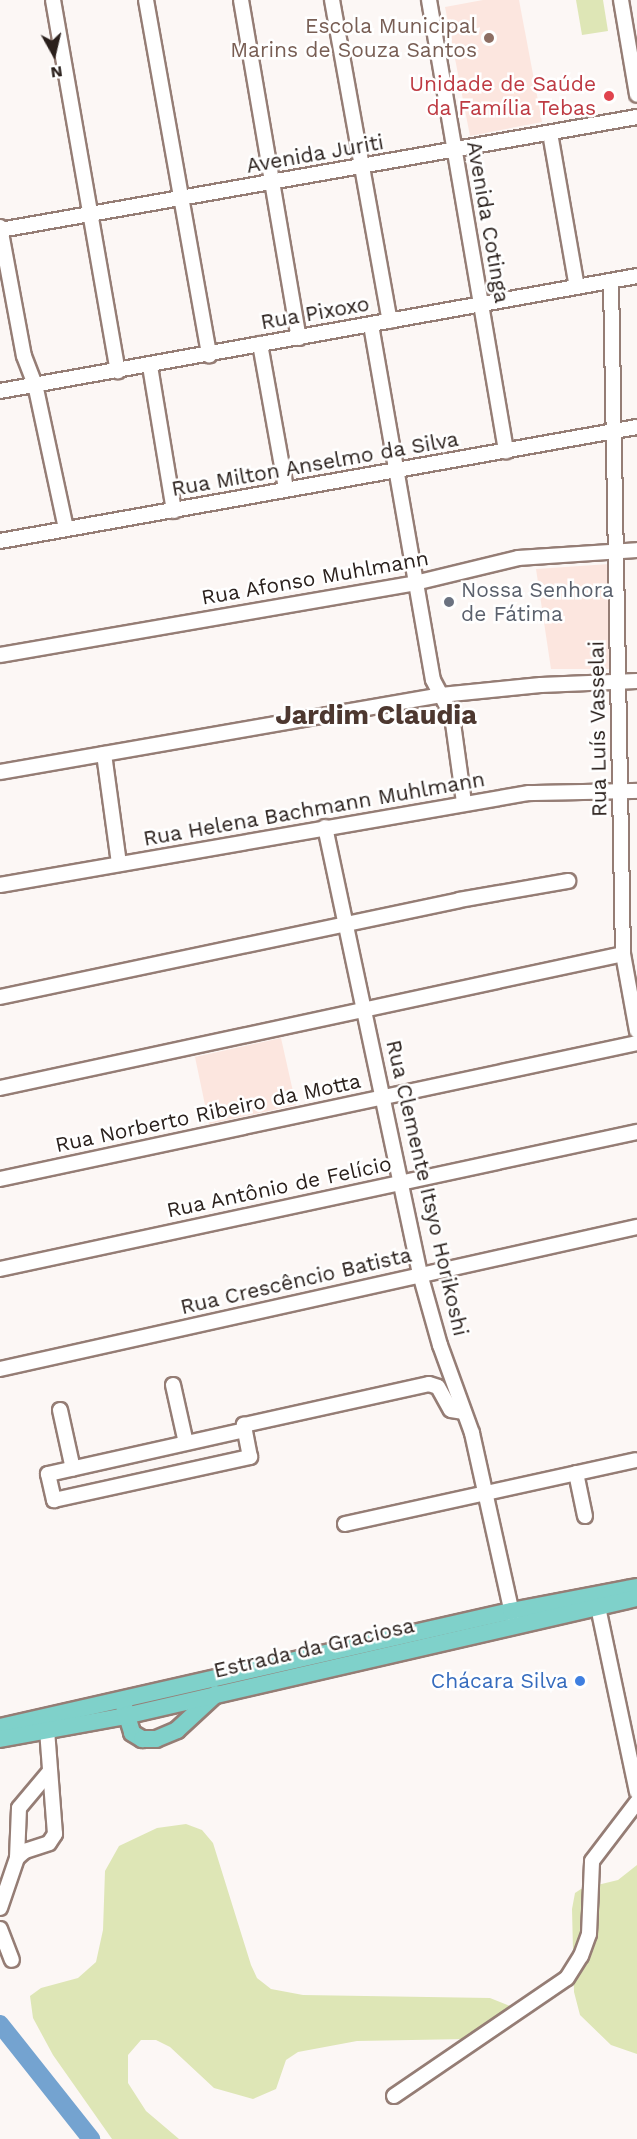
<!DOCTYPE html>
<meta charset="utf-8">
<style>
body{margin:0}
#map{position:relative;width:637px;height:2139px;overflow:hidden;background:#fcf7f5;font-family:"Work Sans",sans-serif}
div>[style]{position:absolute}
.built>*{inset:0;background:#fce6df}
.green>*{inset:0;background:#dee6b6}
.river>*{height:18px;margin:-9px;padding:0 9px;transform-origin:9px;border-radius:9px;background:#74a3d0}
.roads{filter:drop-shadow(2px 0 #957d75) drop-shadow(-2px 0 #957d75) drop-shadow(0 2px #957d75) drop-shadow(0 -2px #957d75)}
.minor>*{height:14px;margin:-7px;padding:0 7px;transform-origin:7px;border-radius:7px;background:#fff}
.major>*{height:16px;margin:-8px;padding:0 8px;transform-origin:8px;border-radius:8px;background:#7fd1ca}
.dots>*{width:16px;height:16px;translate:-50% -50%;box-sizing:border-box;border:3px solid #fff;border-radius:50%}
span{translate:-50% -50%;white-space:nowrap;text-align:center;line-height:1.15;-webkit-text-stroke:5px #fff;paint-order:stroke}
.education-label{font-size:21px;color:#785e54}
.right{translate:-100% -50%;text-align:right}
.health-label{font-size:21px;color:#be3a42}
.street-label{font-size:21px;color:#2a201c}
.worship-label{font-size:21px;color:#5b616d}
.left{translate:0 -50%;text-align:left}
.shop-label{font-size:21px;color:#366cbe}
.district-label{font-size:27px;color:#4d3830;font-weight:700}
.north{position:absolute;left:24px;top:24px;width:60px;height:60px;-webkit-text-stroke:4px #fff;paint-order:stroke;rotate:172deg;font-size:16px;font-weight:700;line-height:24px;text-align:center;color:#2a201c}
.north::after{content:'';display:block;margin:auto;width:21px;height:27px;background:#2a201c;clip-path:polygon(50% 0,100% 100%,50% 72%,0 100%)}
</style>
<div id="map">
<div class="built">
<i style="clip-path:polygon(483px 0,519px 0,542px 122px,470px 136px,445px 7px)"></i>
<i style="clip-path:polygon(609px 564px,611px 669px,551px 669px,536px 569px)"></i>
<i style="clip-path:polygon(281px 1038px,296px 1105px,209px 1124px,195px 1057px)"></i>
</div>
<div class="green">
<i style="clip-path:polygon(576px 0,603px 0,608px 31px,582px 35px)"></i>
<i style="clip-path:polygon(186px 1824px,202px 1830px,213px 1843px,251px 1965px,257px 1978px,271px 1989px,303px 1995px,490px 1998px,510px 2006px,516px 2016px,509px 2029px,466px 2039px,357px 2041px,298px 2052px,286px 2060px,276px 2089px,253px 2099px,214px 2088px,170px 2047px,156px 2040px,141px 2040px,128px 2055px,128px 2083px,146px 2111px,179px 2139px,112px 2139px,53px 2055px,33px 2018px,30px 1996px,41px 1988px,78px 1978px,96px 1962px,103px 1930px,105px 1871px,119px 1846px,157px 1828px)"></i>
<i style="clip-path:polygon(637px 1865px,637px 2054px,611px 2045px,580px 2015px,574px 1992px,572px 1909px,575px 1893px,581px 1889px,618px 1880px)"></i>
</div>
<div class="river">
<i style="left:0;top:2024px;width:147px;rotate:51.6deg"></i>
</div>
<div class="roads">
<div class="minor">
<i style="left:53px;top:0;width:377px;rotate:80.1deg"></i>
<i style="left:146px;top:0;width:361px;rotate:79.9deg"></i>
<i style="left:241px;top:0;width:343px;rotate:80.3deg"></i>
<i style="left:332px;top:0;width:326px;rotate:79.8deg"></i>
<i style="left:429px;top:0;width:458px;rotate:80.3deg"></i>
<i style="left:621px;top:0;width:96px;rotate:80.4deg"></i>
<i style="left:550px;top:133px;width:156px;rotate:80.1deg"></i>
<i style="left:0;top:227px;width:131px;rotate:79.5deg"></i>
<i style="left:24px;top:356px;width:30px;rotate:69deg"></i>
<i style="left:35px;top:384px;width:148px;rotate:77.9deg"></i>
<i style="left:0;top:230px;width:647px;rotate:-10.06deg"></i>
<i style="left:611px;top:281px;width:673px;rotate:88.98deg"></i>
<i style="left:623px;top:954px;width:78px;rotate:79.7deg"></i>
<i style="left:371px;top:325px;width:360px;rotate:80.1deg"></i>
<i style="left:433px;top:680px;width:41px;rotate:62.2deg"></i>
<i style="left:452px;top:716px;width:88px;rotate:82.1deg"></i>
<i style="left:260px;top:344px;width:147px;rotate:79.8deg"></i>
<i style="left:150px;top:366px;width:147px;rotate:80.6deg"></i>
<i style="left:0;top:391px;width:647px;rotate:-10.23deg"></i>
<i style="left:0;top:541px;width:647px;rotate:-10.15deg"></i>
<i style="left:0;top:655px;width:421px;rotate:-9.8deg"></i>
<i style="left:415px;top:583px;width:106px;rotate:-13.6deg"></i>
<i style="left:518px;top:558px;width:119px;rotate:-3.8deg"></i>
<i style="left:104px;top:754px;width:111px;rotate:82.2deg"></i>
<i style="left:0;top:772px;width:448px;rotate:-9.9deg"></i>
<i style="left:441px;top:695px;width:100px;rotate:-5.7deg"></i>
<i style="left:541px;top:685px;width:96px;rotate:-2.4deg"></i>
<i style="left:325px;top:827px;width:457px;rotate:78deg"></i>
<i style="left:420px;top:1274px;width:74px;rotate:74.3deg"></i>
<i style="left:440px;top:1345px;width:94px;rotate:70deg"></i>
<i style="left:472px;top:1433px;width:189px;rotate:77.5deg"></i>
<i style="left:0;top:885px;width:537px;rotate:-9.87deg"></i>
<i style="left:529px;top:793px;width:108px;rotate:-1.1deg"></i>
<i style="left:0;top:997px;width:469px;rotate:-11.9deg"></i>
<i style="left:459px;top:900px;width:111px;rotate:-9.9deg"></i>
<i style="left:0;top:1088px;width:637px;rotate:-12.14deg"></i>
<i style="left:0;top:1179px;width:651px;rotate:-12.05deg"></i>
<i style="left:0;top:1269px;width:652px;rotate:-12.14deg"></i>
<i style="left:0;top:1369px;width:653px;rotate:-12.57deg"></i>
<i style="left:173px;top:1385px;width:59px;rotate:77.4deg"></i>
<i style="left:60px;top:1410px;width:60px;rotate:77.6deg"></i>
<i style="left:245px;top:1430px;width:202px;rotate:167.4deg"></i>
<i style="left:48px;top:1474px;width:27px;rotate:77deg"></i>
<i style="left:54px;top:1500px;width:201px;rotate:-12.4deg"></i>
<i style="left:250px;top:1457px;width:33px;rotate:-101deg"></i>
<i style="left:244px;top:1425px;width:189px;rotate:-12.5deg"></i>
<i style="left:429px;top:1384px;width:9px;rotate:18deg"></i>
<i style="left:438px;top:1387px;width:26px;rotate:61deg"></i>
<i style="left:451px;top:1410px;width:13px;rotate:9deg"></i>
<i style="left:576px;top:1473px;width:44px;rotate:78.2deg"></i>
<i style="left:345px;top:1524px;width:297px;rotate:-12.4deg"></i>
<i style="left:598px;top:1607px;width:189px;rotate:78.1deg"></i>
<i style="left:17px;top:1858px;width:50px;rotate:-87.7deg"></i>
<i style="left:19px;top:1808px;width:48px;rotate:-50deg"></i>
<i style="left:0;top:1908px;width:53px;rotate:-71.2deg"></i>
<i style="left:17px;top:1858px;width:11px;rotate:-41deg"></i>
<i style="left:25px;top:1851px;width:25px;rotate:-18deg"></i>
<i style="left:49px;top:1843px;width:11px;rotate:-56deg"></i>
<i style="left:55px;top:1834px;width:105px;rotate:-94.4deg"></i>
<i style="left:0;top:1929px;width:33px;rotate:69deg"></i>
<i style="left:394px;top:2096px;width:209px;rotate:-34.3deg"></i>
<i style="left:567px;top:1978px;width:26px;rotate:-58deg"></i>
<i style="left:581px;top:1956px;width:23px;rotate:-70deg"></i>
<i style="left:589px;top:1934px;width:73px;rotate:-87.6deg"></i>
<i style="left:592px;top:1861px;width:74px;rotate:-52.7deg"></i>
</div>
<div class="major">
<i style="left:124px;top:1706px;width:28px;rotate:73deg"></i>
<i style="left:132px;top:1733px;width:12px;rotate:31deg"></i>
<i style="left:142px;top:1739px;width:14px"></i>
<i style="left:156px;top:1739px;width:23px;rotate:-23deg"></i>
<i style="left:177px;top:1730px;width:53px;rotate:-42.7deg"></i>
<i style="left:0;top:1727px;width:524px;rotate:-12.79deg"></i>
<i style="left:511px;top:1611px;width:128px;rotate:-10.8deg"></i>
<i style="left:0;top:1739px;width:127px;rotate:-10.4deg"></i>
<i style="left:125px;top:1716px;width:525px;rotate:-12.98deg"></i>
</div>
</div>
<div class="dots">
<i style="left:489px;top:38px;background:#8d6e63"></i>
<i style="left:609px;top:96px;background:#e0444e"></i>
<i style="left:449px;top:602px;background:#6b7280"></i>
<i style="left:580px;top:1681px;background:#3f7fe0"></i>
</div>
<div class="education-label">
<span class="right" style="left:477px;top:38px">Escola Municipal<br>Marins de Souza Santos</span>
</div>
<div class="health-label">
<span class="right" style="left:596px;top:96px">Unidade de Saúde<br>da Família Tebas</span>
</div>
<div class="street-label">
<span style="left:315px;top:154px;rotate:-10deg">Avenida Juriti</span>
<span style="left:488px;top:222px;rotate:80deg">Avenida Cotinga</span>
<span style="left:315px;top:313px;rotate:-10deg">Rua Pixoxo</span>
<span style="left:315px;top:464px;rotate:-10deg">Rua Milton Anselmo da Silva</span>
<span style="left:315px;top:578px;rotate:-10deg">Rua Afonso Muhlmann</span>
<span style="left:598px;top:729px;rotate:-91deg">Rua Luís Vasselai</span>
<span style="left:314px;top:809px;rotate:-10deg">Rua Helena Bachmann Muhlmann</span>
<span style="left:208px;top:1113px;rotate:-12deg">Rua Norberto Ribeiro da Motta</span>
<span style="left:279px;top:1187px;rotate:-12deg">Rua Antônio de Felício</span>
<span style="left:427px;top:1188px;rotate:77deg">Rua Clemente Itsyo Horikoshi</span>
<span style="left:296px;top:1281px;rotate:-13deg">Rua Crescêncio Batista</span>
<span style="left:314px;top:1648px;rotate:-13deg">Estrada da Graciosa</span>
</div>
<div class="worship-label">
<span class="left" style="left:461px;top:602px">Nossa Senhora<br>de Fátima</span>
</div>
<div class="shop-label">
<span class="right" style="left:568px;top:1681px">Chácara Silva</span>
</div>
<div class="district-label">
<span style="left:376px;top:716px">Jardim Claudia</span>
</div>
<div class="north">N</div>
</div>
